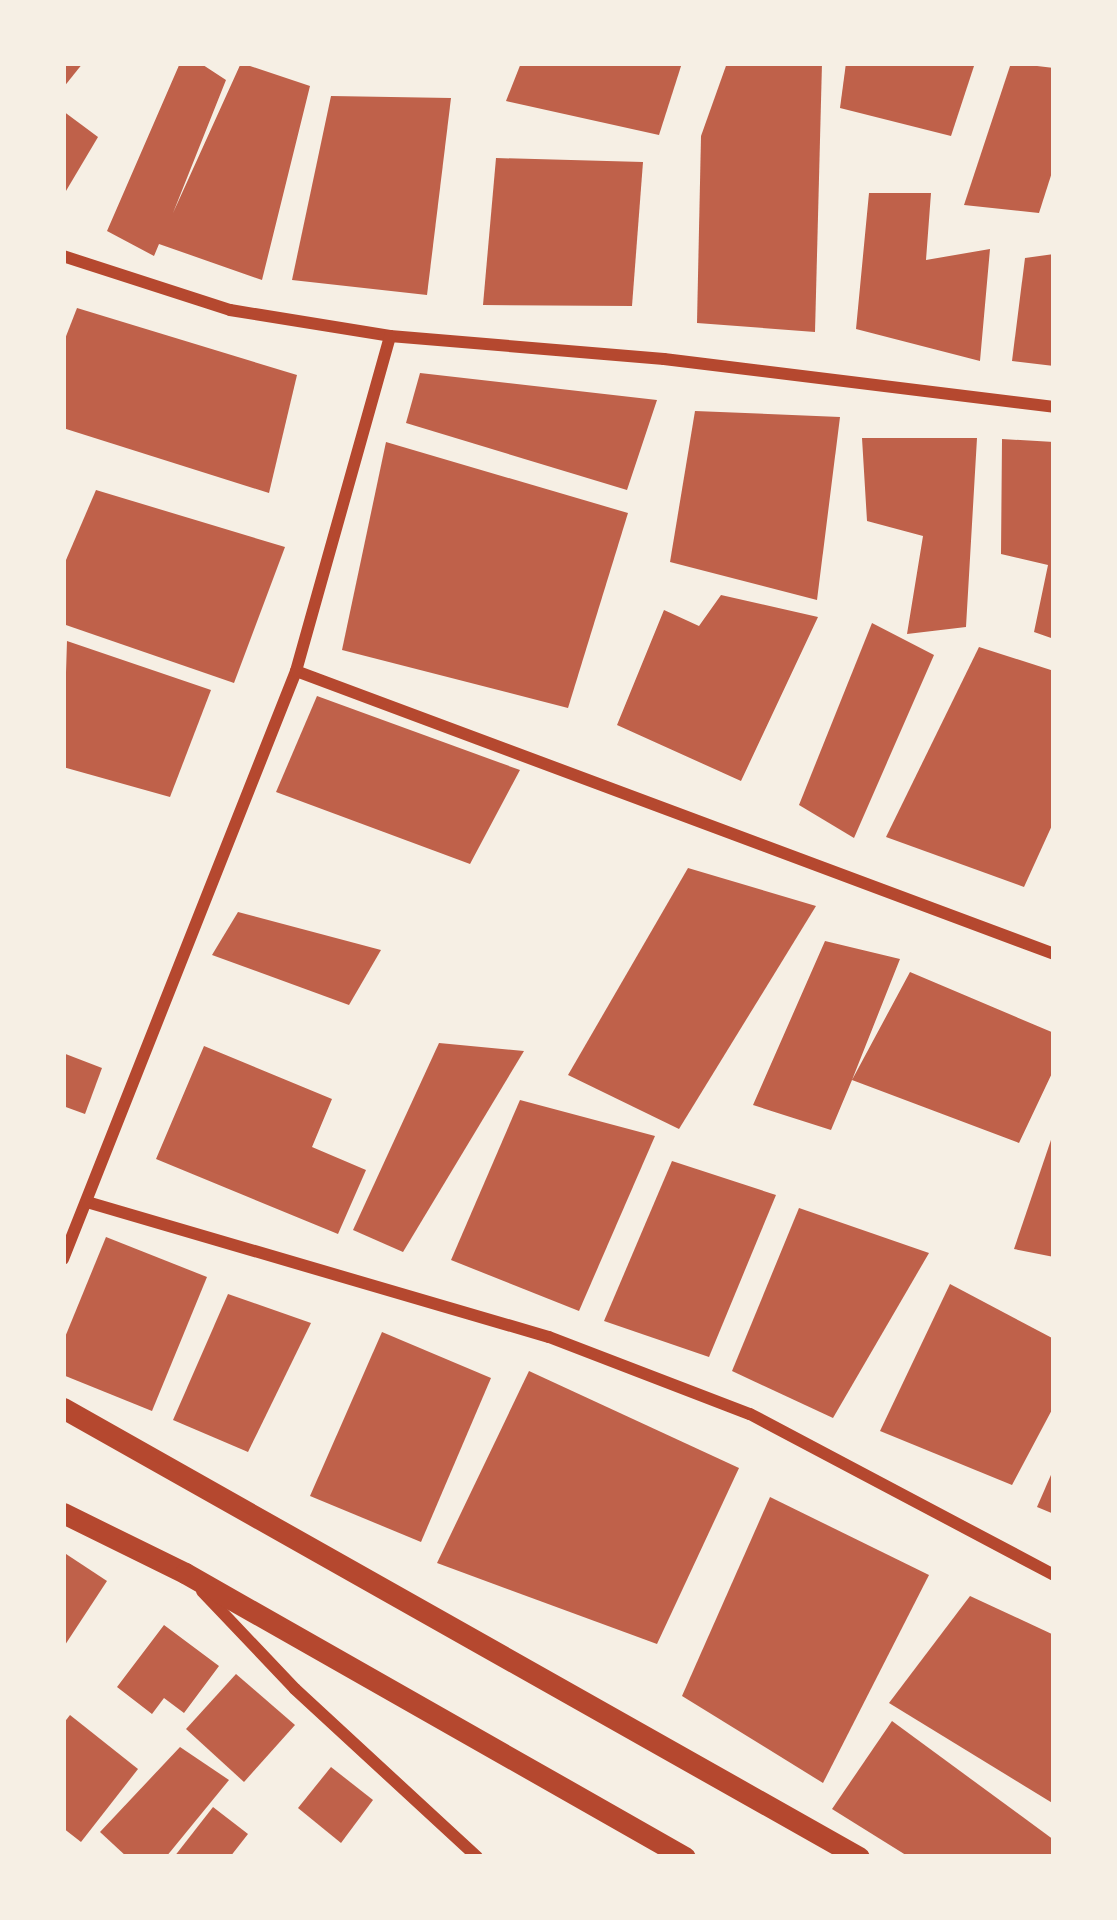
<!DOCTYPE html>
<style>
body{margin:0}
#map{position:relative;width:1117px;height:1920px;overflow:hidden;background:#f6efe4;font-family:"DejaVu Sans",sans-serif}
div>[style]{position:absolute}
.building>*{inset:0;background:#bf614a}
.minor>*{height:12px;margin:-6px;padding:0 6px;transform-origin:6px;border-radius:6px;background:#b5482f}
.tertiary>*{height:21px;margin:-10.5px;padding:0 10.5px;transform-origin:10.5px;border-radius:10.5px;background:#b5482f}
span{translate:-50% -50%;white-space:nowrap;text-align:center;line-height:1.15;-webkit-text-stroke:9px #f6efe4;paint-order:stroke}
.frame{position:absolute;inset:0;border:66px solid #f6efe4;pointer-events:none}
</style>
<div id="map">
<div class="building">
<i style="clip-path:polygon(63px 63px,83px 63px,63px 88px)"></i>
<i style="clip-path:polygon(180px 63px,200px 63px,226px 80px,173px 213px,241px 63px,310px 86px,262px 280px,159px 244px,154px 256px,107px 231px)"></i>
<i style="clip-path:polygon(521px 63px,682px 63px,659px 135px,506px 101px)"></i>
<i style="clip-path:polygon(727px 63px,822px 63px,815px 332px,697px 323px,701px 136px)"></i>
<i style="clip-path:polygon(846px 63px,975px 63px,951px 136px,840px 108px)"></i>
<i style="clip-path:polygon(1011px 63px,1054px 68px,1054px 166px,1039px 213px,964px 205px)"></i>
<i style="clip-path:polygon(331px 96px,451px 98px,427px 295px,292px 280px)"></i>
<i style="clip-path:polygon(63px 111px,98px 137px,63px 196px)"></i>
<i style="clip-path:polygon(496px 158px,643px 162px,632px 306px,483px 305px)"></i>
<i style="clip-path:polygon(869px 193px,931px 193px,926px 260px,990px 249px,980px 361px,856px 329px)"></i>
<i style="clip-path:polygon(1054px 254px,1054px 366px,1012px 361px,1025px 258px)"></i>
<i style="clip-path:polygon(77px 308px,297px 375px,269px 493px,63px 428px,63px 344px)"></i>
<i style="clip-path:polygon(420px 373px,657px 400px,627px 490px,406px 423px)"></i>
<i style="clip-path:polygon(695px 411px,840px 417px,817px 600px,670px 562px)"></i>
<i style="clip-path:polygon(862px 438px,977px 438px,966px 627px,907px 634px,923px 536px,867px 521px)"></i>
<i style="clip-path:polygon(1002px 439px,1054px 442px,1054px 639px,1034px 632px,1048px 565px,1001px 554px)"></i>
<i style="clip-path:polygon(386px 442px,628px 513px,568px 708px,342px 650px)"></i>
<i style="clip-path:polygon(96px 490px,285px 547px,234px 683px,63px 624px,63px 567px)"></i>
<i style="clip-path:polygon(721px 595px,818px 617px,741px 781px,617px 725px,664px 610px,699px 626px)"></i>
<i style="clip-path:polygon(872px 623px,934px 655px,854px 838px,799px 805px)"></i>
<i style="clip-path:polygon(67px 641px,211px 690px,170px 797px,63px 767px)"></i>
<i style="clip-path:polygon(979px 647px,1054px 671px,1054px 821px,1024px 887px,886px 837px)"></i>
<i style="clip-path:polygon(317px 696px,520px 770px,470px 864px,276px 792px)"></i>
<i style="clip-path:polygon(688px 868px,816px 906px,679px 1129px,568px 1075px)"></i>
<i style="clip-path:polygon(238px 912px,381px 950px,349px 1005px,212px 955px)"></i>
<i style="clip-path:polygon(825px 941px,900px 959px,852px 1080px,910px 972px,1054px 1033px,1054px 1069px,1019px 1143px,852px 1080px,831px 1130px,753px 1105px)"></i>
<i style="clip-path:polygon(439px 1043px,524px 1051px,403px 1252px,353px 1230px)"></i>
<i style="clip-path:polygon(204px 1046px,332px 1099px,312px 1147px,366px 1170px,338px 1234px,156px 1159px)"></i>
<i style="clip-path:polygon(63px 1053px,102px 1068px,85px 1114px,63px 1106px)"></i>
<i style="clip-path:polygon(520px 1100px,655px 1136px,579px 1311px,451px 1260px)"></i>
<i style="clip-path:polygon(1053px 1134px,1054px 1134px,1054px 1257px,1014px 1249px)"></i>
<i style="clip-path:polygon(672px 1161px,776px 1195px,709px 1357px,604px 1321px)"></i>
<i style="clip-path:polygon(799px 1208px,929px 1253px,833px 1418px,732px 1371px)"></i>
<i style="clip-path:polygon(106px 1237px,207px 1277px,152px 1411px,63px 1375px,63px 1342px)"></i>
<i style="clip-path:polygon(950px 1284px,1054px 1339px,1054px 1406px,1012px 1485px,880px 1431px)"></i>
<i style="clip-path:polygon(228px 1294px,311px 1323px,248px 1452px,173px 1420px)"></i>
<i style="clip-path:polygon(382px 1332px,491px 1378px,421px 1542px,310px 1496px)"></i>
<i style="clip-path:polygon(529px 1371px,739px 1468px,657px 1644px,437px 1563px)"></i>
<i style="clip-path:polygon(1054px 1468px,1054px 1514px,1037px 1507px)"></i>
<i style="clip-path:polygon(770px 1497px,929px 1575px,823px 1783px,682px 1696px)"></i>
<i style="clip-path:polygon(63px 1552px,107px 1581px,63px 1648px)"></i>
<i style="clip-path:polygon(970px 1596px,1054px 1635px,1054px 1804px,889px 1703px)"></i>
<i style="clip-path:polygon(164px 1625px,219px 1666px,184px 1713px,164px 1698px,152px 1714px,117px 1687px)"></i>
<i style="clip-path:polygon(236px 1674px,295px 1725px,244px 1782px,186px 1729px)"></i>
<i style="clip-path:polygon(70px 1715px,138px 1769px,81px 1842px,63px 1828px,63px 1724px)"></i>
<i style="clip-path:polygon(892px 1721px,1054px 1840px,1054px 1857px,909px 1857px,832px 1809px)"></i>
<i style="clip-path:polygon(180px 1747px,229px 1780px,166px 1857px,127px 1857px,100px 1832px)"></i>
<i style="clip-path:polygon(331px 1767px,373px 1800px,341px 1843px,298px 1808px)"></i>
<i style="clip-path:polygon(213px 1807px,248px 1834px,230px 1857px,174px 1857px)"></i>
</div>
<div class="minor">
<i style="left:63px;top:256px;width:176px;rotate:17.9deg"></i>
<i style="left:230px;top:310px;width:162px;rotate:9.2deg"></i>
<i style="left:390px;top:336px;width:275px;rotate:4.8deg"></i>
<i style="left:664px;top:359px;width:393px;rotate:7deg"></i>
<i style="left:296px;top:671px;width:809px;rotate:20.47deg"></i>
<i style="left:87px;top:1202px;width:481px;rotate:16.3deg"></i>
<i style="left:549px;top:1337px;width:215px;rotate:21deg"></i>
<i style="left:750px;top:1414px;width:344px;rotate:27.9deg"></i>
<i style="left:63px;top:1259px;width:632px;rotate:-68.38deg"></i>
<i style="left:296px;top:671px;width:348px;rotate:-74.3deg"></i>
<i style="left:202px;top:1591px;width:135px;rotate:46.5deg"></i>
<i style="left:295px;top:1689px;width:248px;rotate:42.7deg"></i>
</div>
<div class="tertiary">
<i style="left:63px;top:1408px;width:914px;rotate:29.43deg"></i>
<i style="left:63px;top:1513px;width:136px;rotate:26.2deg"></i>
<i style="left:185px;top:1573px;width:575px;rotate:29.6deg"></i>
</div>
<div class="frame"></div>
</div>
